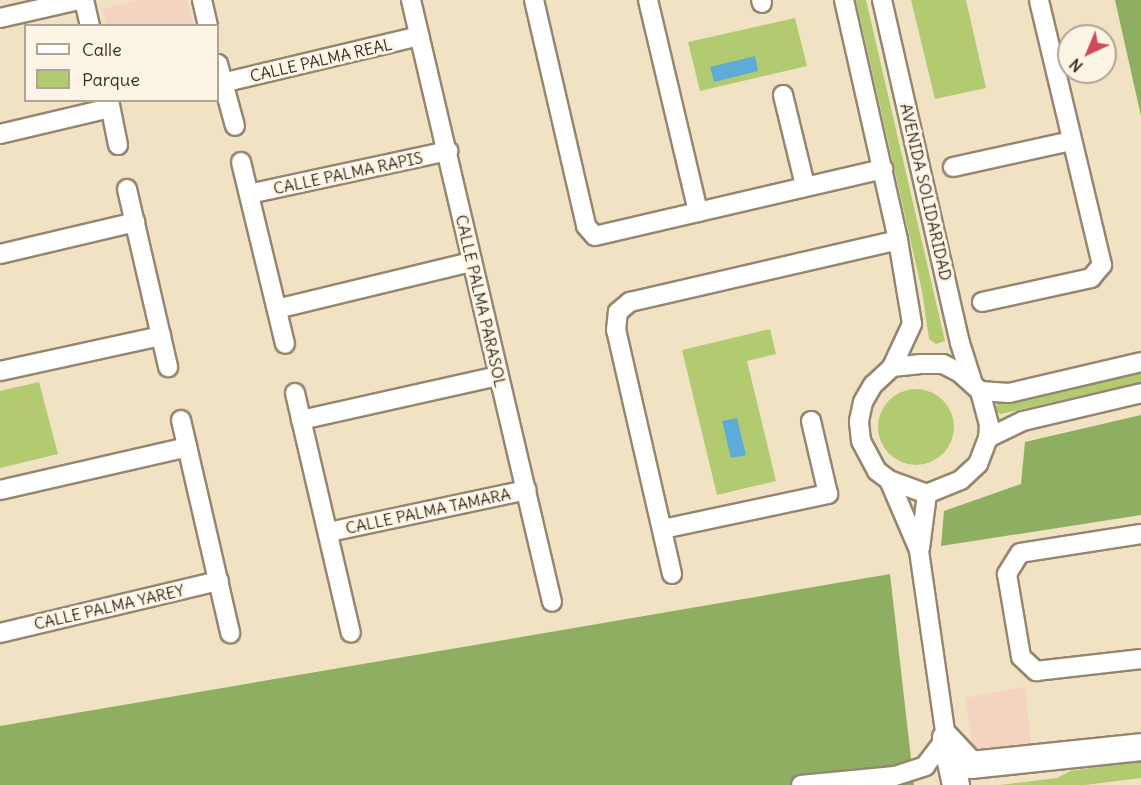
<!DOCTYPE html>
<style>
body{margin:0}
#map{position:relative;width:1141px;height:785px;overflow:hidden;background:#f0e2c3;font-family:Delius,sans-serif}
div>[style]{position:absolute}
.built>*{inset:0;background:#f4d3c0}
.green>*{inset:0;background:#b3cb70}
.round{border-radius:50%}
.forest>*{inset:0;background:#8eaf62}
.water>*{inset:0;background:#5eabd7}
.roads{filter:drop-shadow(2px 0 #968670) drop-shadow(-2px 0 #968670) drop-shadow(0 2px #968670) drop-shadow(0 -2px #968670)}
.minor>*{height:18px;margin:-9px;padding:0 9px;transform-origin:9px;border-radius:9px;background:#fff}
.secondary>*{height:26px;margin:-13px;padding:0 13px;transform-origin:13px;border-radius:13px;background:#fff}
span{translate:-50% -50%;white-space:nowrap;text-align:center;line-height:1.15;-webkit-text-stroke:6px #fcf5e5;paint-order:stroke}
.street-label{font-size:16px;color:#3b2a1e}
.legend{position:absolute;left:24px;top:24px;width:195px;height:78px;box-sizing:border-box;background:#fcf5e5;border:2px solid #afa495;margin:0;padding:8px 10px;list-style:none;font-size:18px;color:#3b2a1e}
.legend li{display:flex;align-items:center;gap:12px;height:30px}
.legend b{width:30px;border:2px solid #afa495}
.north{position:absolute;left:1057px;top:24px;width:60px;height:60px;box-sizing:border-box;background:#fcf5e5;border:2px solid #afa495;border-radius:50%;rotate:224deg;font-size:16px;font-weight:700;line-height:24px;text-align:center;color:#3b2a1e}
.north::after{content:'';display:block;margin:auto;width:21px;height:27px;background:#d1495b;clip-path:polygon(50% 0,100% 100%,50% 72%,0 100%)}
</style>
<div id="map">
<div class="built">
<i style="clip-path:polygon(140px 0,187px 0,194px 25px,106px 25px,102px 9px)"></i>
<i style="clip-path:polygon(1025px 687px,1031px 743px,973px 749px,965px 698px)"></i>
</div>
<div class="green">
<i style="clip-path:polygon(856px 0,866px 0,945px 341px,936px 344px,929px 339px,922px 291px)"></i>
<i style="clip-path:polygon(911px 0,966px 0,986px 88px,935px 99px)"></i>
<i style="clip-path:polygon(795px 18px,807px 66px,700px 91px,688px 42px)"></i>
<i style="clip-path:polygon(770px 329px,776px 354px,747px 361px,776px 481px,717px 495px,682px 350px)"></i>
<i style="clip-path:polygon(1141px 369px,1141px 382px,1001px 414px,996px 412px,994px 408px,999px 402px)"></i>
<i style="clip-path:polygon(39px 382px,58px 454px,0 468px,0 391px)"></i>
<i class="round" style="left:878px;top:389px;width:76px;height:76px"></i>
<i style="clip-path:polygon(1141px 761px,1141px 778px,1085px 785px,1000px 785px,1057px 778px,1070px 771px)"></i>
</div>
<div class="forest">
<i style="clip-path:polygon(1115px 0,1141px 0,1141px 116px)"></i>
<i style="clip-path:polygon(1141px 415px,1141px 515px,941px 546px,944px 511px,1021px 484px,1025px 442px)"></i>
<i style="clip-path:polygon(890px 574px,914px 785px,0 785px,0 726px)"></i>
</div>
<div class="water">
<i style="clip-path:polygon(755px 56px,758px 71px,714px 82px,710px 67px)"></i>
<i style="clip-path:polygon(737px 418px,746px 455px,731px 458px,722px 421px)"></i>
</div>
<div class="roads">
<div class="minor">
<i style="left:84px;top:0;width:27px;rotate:77deg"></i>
<i style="left:202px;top:0;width:27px;rotate:77deg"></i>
<i style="left:411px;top:0;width:618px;rotate:76.82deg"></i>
<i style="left:534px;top:0;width:232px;rotate:77deg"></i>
<i style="left:586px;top:226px;width:13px;rotate:48deg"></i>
<i style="left:595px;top:236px;width:296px;rotate:-13.1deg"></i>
<i style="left:648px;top:0;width:218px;rotate:76.7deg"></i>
<i style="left:761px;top:0;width:3px;rotate:72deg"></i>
<i style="left:844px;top:0;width:246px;rotate:77.3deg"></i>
<i style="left:898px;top:240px;width:85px;rotate:80.5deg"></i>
<i style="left:912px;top:324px;width:47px;rotate:114.9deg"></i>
<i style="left:882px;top:0;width:352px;rotate:77.2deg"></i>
<i style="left:960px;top:343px;width:43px;rotate:72.4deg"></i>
<i style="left:0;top:18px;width:81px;rotate:-12.8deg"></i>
<i style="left:218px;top:64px;width:64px;rotate:74.7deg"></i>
<i style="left:222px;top:83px;width:203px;rotate:-13.4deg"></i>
<i style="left:783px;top:95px;width:93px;rotate:76.3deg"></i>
<i style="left:109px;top:100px;width:46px;rotate:78.7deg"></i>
<i style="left:0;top:134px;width:113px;rotate:-13.3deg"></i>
<i style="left:241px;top:162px;width:187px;rotate:76.4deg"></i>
<i style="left:953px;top:167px;width:121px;rotate:-12.4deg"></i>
<i style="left:127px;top:189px;width:183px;rotate:77deg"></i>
<i style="left:249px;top:194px;width:204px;rotate:-12.2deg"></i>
<i style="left:0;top:254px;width:139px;rotate:-13.3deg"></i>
<i style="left:982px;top:302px;width:112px;rotate:-12.4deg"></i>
<i style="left:1091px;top:278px;width:17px;rotate:-50deg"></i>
<i style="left:1102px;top:265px;width:272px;rotate:-103.4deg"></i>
<i style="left:277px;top:309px;width:200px;rotate:-13.6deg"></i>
<i style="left:919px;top:364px;width:24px"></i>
<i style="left:943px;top:364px;width:18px;rotate:27deg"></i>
<i style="left:959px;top:372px;width:28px;rotate:42deg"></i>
<i style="left:980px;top:391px;width:35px;rotate:75deg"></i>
<i style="left:989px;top:425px;width:13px;rotate:94deg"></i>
<i style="left:988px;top:438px;width:28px;rotate:111deg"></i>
<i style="left:978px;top:464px;width:23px;rotate:137deg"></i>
<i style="left:961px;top:480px;width:37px;rotate:158deg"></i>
<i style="left:927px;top:494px;width:40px;rotate:-159.8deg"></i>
<i style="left:889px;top:480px;width:15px;rotate:-143deg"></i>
<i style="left:877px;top:471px;width:34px;rotate:-118deg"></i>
<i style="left:861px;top:441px;width:20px;rotate:-96deg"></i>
<i style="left:859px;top:421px;width:19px;rotate:-78deg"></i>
<i style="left:863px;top:402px;width:20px;rotate:-60deg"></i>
<i style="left:873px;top:385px;width:26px;rotate:-43deg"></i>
<i style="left:892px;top:367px;width:27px;rotate:-6deg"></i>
<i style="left:0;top:371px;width:165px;rotate:-12.3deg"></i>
<i style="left:980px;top:391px;width:29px;rotate:4deg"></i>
<i style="left:1009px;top:393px;width:136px;rotate:-13.2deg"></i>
<i style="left:295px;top:393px;width:246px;rotate:76.9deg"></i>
<i style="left:181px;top:420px;width:219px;rotate:77deg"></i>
<i style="left:301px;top:420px;width:202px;rotate:-12.6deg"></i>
<i style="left:988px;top:438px;width:39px;rotate:-26deg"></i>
<i style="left:1023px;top:421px;width:121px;rotate:-13.3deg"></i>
<i style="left:0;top:490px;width:192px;rotate:-12.9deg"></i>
<i style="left:663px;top:529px;width:169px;rotate:-12deg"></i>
<i style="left:828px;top:494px;width:75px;rotate:-103.1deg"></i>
<i style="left:329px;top:532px;width:202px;rotate:-12deg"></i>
<i style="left:1141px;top:534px;width:122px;rotate:171.1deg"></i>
<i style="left:1020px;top:553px;width:25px;rotate:122deg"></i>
<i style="left:1007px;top:574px;width:84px;rotate:80.4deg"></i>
<i style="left:1021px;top:657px;width:21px;rotate:43deg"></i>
<i style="left:1036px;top:671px;width:106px;rotate:-6.5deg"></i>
<i style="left:920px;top:548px;width:54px;rotate:-82.6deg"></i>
<i style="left:672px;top:574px;width:250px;rotate:-102.9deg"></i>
<i style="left:616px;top:330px;width:18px;rotate:-84deg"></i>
<i style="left:618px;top:312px;width:16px;rotate:-40deg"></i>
<i style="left:630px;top:302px;width:275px;rotate:-13deg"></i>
<i style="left:0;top:633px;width:225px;rotate:-13.4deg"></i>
<i style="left:801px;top:785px;width:94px;rotate:-5.5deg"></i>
<i style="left:895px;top:776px;width:32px;rotate:-18deg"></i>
<i style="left:925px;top:766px;width:35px;rotate:-53deg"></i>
<i style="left:946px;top:738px;width:190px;rotate:-98.2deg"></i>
<i style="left:919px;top:550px;width:76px;rotate:-113.2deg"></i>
</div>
<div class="secondary">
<i style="left:946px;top:738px;width:37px;rotate:47deg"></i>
<i style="left:971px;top:765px;width:171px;rotate:-6deg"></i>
<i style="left:946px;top:739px;width:47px;rotate:77.7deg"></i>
</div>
</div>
<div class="street-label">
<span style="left:321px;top:60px;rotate:-13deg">CALLE PALMA REAL</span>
<span style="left:348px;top:173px;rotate:-12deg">CALLE PALMA RAPIS</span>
<span style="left:926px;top:192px;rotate:77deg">AVENIDA SOLIDARIDAD</span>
<span style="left:481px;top:301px;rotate:77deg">CALLE PALMA PARASOL</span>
<span style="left:428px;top:511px;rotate:-12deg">CALLE PALMA TAMARA</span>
<span style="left:109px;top:607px;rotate:-13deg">CALLE PALMA YAREY</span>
</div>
<ul class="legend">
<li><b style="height:8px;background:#fff"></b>Calle</li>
<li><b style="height:16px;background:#b3cb70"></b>Parque</li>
</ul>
<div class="north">N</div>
</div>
